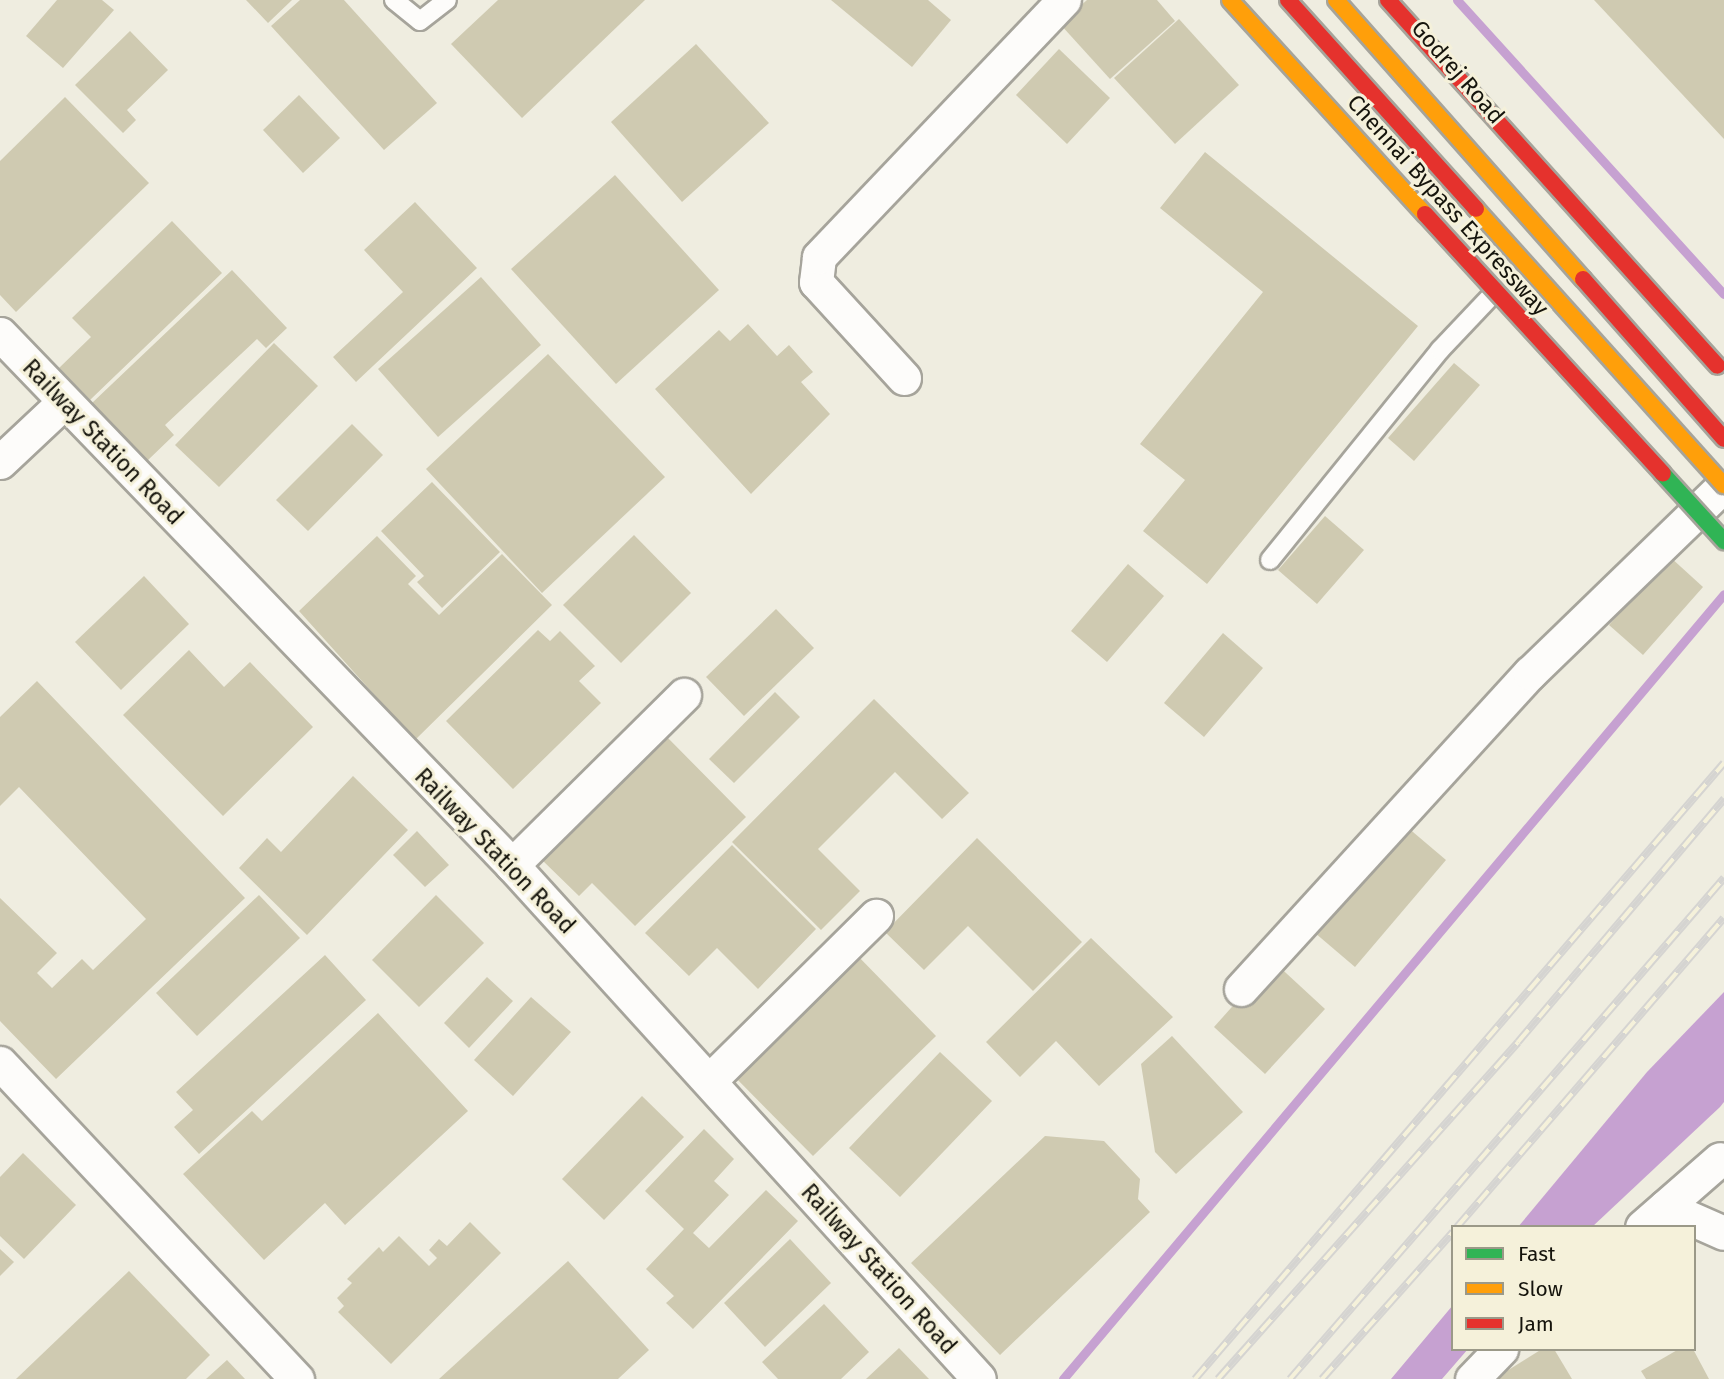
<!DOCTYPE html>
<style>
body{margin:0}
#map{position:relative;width:1724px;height:1379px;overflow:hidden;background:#efede0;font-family:"Fira Sans",sans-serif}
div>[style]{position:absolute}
.water>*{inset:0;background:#c6a1d1}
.stream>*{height:9px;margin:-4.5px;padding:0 4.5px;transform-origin:4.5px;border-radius:4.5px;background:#c6a1d1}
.building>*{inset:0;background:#cfcab1}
.roads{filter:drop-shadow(2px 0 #a6a49b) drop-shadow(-2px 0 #a6a49b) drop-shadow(0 2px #a6a49b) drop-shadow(0 -2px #a6a49b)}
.lane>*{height:18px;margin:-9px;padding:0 9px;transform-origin:9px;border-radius:9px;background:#fdfcfa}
.street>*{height:33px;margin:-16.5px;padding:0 16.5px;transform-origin:16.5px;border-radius:16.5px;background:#fdfcfa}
.rail>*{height:8px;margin-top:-4px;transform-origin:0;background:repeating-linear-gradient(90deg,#f5f1da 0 16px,#d5d4d1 0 32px);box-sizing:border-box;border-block:2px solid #d5d4d1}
.bridges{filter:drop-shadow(2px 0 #a6a49b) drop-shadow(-2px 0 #a6a49b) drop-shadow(0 2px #a6a49b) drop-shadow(0 -2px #a6a49b)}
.fast-bridge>*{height:16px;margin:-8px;padding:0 8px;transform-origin:8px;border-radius:8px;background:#30b455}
.slow-bridge>*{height:16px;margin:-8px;padding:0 8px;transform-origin:8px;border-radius:8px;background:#ff9f0a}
.jam-bridge>*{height:16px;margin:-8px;padding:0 8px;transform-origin:8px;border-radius:8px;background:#e5322d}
span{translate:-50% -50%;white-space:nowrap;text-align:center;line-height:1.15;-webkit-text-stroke:6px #f5f1da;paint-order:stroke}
.street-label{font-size:23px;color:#15140c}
.legend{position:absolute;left:1451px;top:1225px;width:245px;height:126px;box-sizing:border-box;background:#f5f1da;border:2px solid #9b9988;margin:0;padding:9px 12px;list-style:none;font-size:21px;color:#15140c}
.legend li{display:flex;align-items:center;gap:14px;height:35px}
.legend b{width:35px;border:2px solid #9b9988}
</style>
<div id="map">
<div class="water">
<i style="clip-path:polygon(1724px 992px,1724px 1102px,1720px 1107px,1592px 1227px,1518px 1227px,1647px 1072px)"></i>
<i style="clip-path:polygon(1453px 1305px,1453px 1349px,1468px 1349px,1442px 1379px,1391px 1379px)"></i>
</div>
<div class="stream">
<i style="left:1457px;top:0;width:397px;rotate:47.8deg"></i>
<i style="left:1063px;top:1379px;width:1026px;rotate:-49.9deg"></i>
</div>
<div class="building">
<i style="clip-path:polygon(57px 0,102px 0,114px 10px,63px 68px,26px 36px)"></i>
<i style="clip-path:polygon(246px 0,292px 0,268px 23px)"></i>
<i style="clip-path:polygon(300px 0,344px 0,437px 103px,384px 150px,271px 26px)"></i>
<i style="clip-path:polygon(498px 0,645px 0,522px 118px,451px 44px)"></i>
<i style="clip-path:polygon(831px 0,928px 0,951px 20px,912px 67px)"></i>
<i style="clip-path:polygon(1087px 0,1157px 0,1175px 21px,1110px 79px,1060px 24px)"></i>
<i style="clip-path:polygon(1594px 0,1724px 0,1724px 139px)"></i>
<i style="clip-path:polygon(1179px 19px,1239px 85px,1175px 144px,1114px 78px)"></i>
<i style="clip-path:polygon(130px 31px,168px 70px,127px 110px,136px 120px,123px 133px,75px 85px)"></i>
<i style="clip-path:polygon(696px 44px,769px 123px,682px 202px,611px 122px)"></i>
<i style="clip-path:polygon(1059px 49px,1110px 98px,1067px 144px,1016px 95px)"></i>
<i style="clip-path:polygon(299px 95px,340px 138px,303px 173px,263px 130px)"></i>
<i style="clip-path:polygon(65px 97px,149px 183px,16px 312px,0 295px,0 161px)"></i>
<i style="clip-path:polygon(1205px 152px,1418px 326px,1207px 584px,1143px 531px,1185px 480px,1140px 444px,1263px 292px,1160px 208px)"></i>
<i style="clip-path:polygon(615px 175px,719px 290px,616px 384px,511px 269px)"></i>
<i style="clip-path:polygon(415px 202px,477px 268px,356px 382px,333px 357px,403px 292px,364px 250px)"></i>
<i style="clip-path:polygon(172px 221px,222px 273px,90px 400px,59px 368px,91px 337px,72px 318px)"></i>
<i style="clip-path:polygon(232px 270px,287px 328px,266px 348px,257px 339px,165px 425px,174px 435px,147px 461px,92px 403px)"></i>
<i style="clip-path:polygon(481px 277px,541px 345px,438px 437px,378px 369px)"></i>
<i style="clip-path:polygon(748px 324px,777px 356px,789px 345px,813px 372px,801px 382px,830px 414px,751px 494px,655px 389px,719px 330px,730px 341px)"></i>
<i style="clip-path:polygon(274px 343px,318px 386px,219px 487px,175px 445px)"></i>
<i style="clip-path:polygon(548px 354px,665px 477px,542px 593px,426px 469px)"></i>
<i style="clip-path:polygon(1454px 363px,1480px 385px,1414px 461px,1388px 438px)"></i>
<i style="clip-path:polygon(352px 424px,383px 455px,308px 531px,276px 500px)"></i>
<i style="clip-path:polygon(432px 482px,500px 552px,442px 608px,417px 582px,424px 576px,381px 531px)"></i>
<i style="clip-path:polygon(1325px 516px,1364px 550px,1317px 604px,1278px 570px)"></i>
<i style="clip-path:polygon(634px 535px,691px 593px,621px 663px,563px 605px)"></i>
<i style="clip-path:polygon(377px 536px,416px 576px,408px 584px,439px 615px,502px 554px,552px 605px,415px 740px,299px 611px)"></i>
<i style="clip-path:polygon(1669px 556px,1703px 587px,1643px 655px,1609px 625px)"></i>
<i style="clip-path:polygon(1128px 564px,1164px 596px,1107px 662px,1071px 631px)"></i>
<i style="clip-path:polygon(144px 576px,189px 624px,121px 690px,75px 642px)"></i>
<i style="clip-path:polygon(776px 609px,814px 648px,744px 716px,706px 677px)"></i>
<i style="clip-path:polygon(538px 630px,550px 641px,560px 631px,595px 666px,579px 681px,601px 703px,513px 789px,446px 721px)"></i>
<i style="clip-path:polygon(1223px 633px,1263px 668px,1204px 737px,1164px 703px)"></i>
<i style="clip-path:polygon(189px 650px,224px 687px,250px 662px,313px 727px,223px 816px,123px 715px)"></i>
<i style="clip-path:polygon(37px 681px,245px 898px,56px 1079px,0 1021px,0 898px,57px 953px,37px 973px,52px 988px,82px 959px,93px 970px,146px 919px,19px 787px,0 806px,0 717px)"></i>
<i style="clip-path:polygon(775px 692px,800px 717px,734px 783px,709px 759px)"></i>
<i style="clip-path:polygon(874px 699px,969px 793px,942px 819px,895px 772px,818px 849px,860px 891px,821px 930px,732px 842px)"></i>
<i style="clip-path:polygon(665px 735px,746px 817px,635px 926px,592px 883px,579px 896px,541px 859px)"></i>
<i style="clip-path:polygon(353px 776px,408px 830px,307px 935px,239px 868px,267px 838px,281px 852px)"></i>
<i style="clip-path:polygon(1400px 821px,1446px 860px,1355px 967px,1308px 927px)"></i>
<i style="clip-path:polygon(417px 831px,449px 865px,425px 887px,393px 855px)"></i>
<i style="clip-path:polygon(977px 838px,1082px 942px,1033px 991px,968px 926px,924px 970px,885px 932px)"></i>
<i style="clip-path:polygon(732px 845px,816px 929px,758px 989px,717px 948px,689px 976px,645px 933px)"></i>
<i style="clip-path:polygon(259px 895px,300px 938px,197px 1036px,156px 993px)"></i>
<i style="clip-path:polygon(436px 895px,484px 943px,419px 1007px,372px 960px)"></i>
<i style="clip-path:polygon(1091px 938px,1173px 1017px,1099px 1086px,1056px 1041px,1020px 1077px,986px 1042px)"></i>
<i style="clip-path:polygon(853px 951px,936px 1036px,813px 1156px,730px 1072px)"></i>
<i style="clip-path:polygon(325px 955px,366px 1000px,199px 1154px,174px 1127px,193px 1110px,176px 1092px)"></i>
<i style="clip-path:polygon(1273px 961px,1325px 1009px,1265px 1074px,1214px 1027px)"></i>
<i style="clip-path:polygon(487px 977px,513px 1001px,469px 1048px,444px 1023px)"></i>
<i style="clip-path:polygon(531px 997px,571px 1032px,513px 1096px,474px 1060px)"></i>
<i style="clip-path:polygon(378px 1013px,468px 1111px,345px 1225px,325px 1203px,264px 1260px,183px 1174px,252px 1111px,262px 1121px)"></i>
<i style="clip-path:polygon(1172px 1036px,1243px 1112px,1176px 1174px,1155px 1152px,1141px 1064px)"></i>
<i style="clip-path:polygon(940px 1052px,992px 1101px,900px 1197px,849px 1148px)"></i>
<i style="clip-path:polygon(642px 1096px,684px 1137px,604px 1220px,562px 1179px)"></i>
<i style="clip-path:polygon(704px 1129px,734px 1159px,714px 1181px,729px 1195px,693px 1233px,709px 1248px,766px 1190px,798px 1221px,693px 1329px,666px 1303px,674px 1296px,646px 1269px,684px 1229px,645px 1191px)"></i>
<i style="clip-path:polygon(1045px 1136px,1104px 1141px,1140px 1179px,1138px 1199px,1150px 1212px,1000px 1355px,911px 1263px)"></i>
<i style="clip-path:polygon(23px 1153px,76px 1205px,24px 1259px,0 1236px,0 1177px)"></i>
<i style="clip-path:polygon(470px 1222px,501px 1253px,391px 1364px,338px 1312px,344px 1306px,337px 1298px,352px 1283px,347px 1279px,379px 1247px,383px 1252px,399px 1236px,429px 1266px,437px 1258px,429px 1250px,439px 1239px,447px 1246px)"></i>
<i style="clip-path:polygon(790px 1239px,831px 1283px,765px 1347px,724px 1303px)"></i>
<i style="clip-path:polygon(0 1249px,14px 1262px,0 1276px)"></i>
<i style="clip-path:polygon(568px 1261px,649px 1350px,618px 1379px,439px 1379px)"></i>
<i style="clip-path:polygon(129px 1271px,210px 1355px,186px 1379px,16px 1379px)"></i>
<i style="clip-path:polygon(824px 1304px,869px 1352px,841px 1379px,778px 1379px,762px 1362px)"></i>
<i style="clip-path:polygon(899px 1348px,929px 1379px,866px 1379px)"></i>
<i style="clip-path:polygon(1542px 1349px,1554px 1349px,1572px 1379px,1494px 1379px)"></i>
<i style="clip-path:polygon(1679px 1349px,1693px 1349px,1709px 1379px,1646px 1379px,1641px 1371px)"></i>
<i style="clip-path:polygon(227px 1360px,245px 1379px,206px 1379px)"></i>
</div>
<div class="roads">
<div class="lane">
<i style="left:394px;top:0;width:33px;rotate:39deg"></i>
<i style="left:420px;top:21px;width:34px;rotate:-38deg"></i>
<i style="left:1270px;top:560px;width:270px;rotate:-51deg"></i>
<i style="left:1440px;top:350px;width:74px;rotate:-46.6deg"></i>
</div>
<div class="street">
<i style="left:0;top:334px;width:738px;rotate:46.04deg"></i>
<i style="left:512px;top:865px;width:694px;rotate:47.74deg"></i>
<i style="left:904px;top:378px;width:130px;rotate:-132.5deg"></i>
<i style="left:816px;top:282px;width:25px;rotate:-83deg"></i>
<i style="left:819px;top:257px;width:355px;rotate:-46.4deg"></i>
<i style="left:0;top:462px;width:88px;rotate:-43.2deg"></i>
<i style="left:512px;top:865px;width:242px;rotate:-44.7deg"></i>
<i style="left:1241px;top:989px;width:428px;rotate:-47.6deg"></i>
<i style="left:1530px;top:673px;width:259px;rotate:-44.1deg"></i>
<i style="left:0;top:1063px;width:434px;rotate:46.8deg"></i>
<i style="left:709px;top:1081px;width:235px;rotate:-44.7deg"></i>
<i style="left:1665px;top:1207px;width:64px;rotate:23.8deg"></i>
<i style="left:1642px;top:1227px;width:103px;rotate:-41.1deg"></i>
<i style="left:1472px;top:1379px;width:42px;rotate:-46deg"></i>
</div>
</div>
<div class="rail">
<i style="left:1457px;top:1227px;width:408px;rotate:-49.2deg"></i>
<i style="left:1195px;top:1379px;width:812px;rotate:-49.35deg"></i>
<i style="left:1218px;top:1379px;width:451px;rotate:-48.3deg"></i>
<i style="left:1518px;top:1042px;width:319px;rotate:-49.7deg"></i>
<i style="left:1290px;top:1379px;width:663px;rotate:-49.1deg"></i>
<i style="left:1322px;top:1379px;width:197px;rotate:-48.3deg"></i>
</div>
<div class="bridges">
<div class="fast-bridge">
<i style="left:1663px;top:474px;width:91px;rotate:47.7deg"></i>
</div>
<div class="slow-bridge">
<i style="left:1230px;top:0;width:290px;rotate:47.7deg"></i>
<i style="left:1336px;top:0;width:373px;rotate:48.5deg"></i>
<i style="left:1476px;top:209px;width:371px;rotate:48.1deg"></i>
</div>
<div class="jam-bridge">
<i style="left:1288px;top:0;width:281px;rotate:48deg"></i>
<i style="left:1388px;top:0;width:492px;rotate:48deg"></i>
<i style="left:1425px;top:214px;width:352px;rotate:47.5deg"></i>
<i style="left:1583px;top:279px;width:213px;rotate:48.6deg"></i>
</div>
</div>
<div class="street-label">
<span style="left:1458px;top:72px;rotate:49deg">Godrej Road</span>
<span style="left:1448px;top:205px;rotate:48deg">Chennai Bypass Expressway</span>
<span style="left:103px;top:442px;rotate:46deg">Railway Station Road</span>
<span style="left:495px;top:851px;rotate:46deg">Railway Station Road</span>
<span style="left:879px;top:1269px;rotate:48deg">Railway Station Road</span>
</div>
<ul class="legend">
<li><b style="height:9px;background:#30b455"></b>Fast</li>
<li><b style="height:9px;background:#ff9f0a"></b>Slow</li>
<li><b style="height:9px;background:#e5322d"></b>Jam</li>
</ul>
</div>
